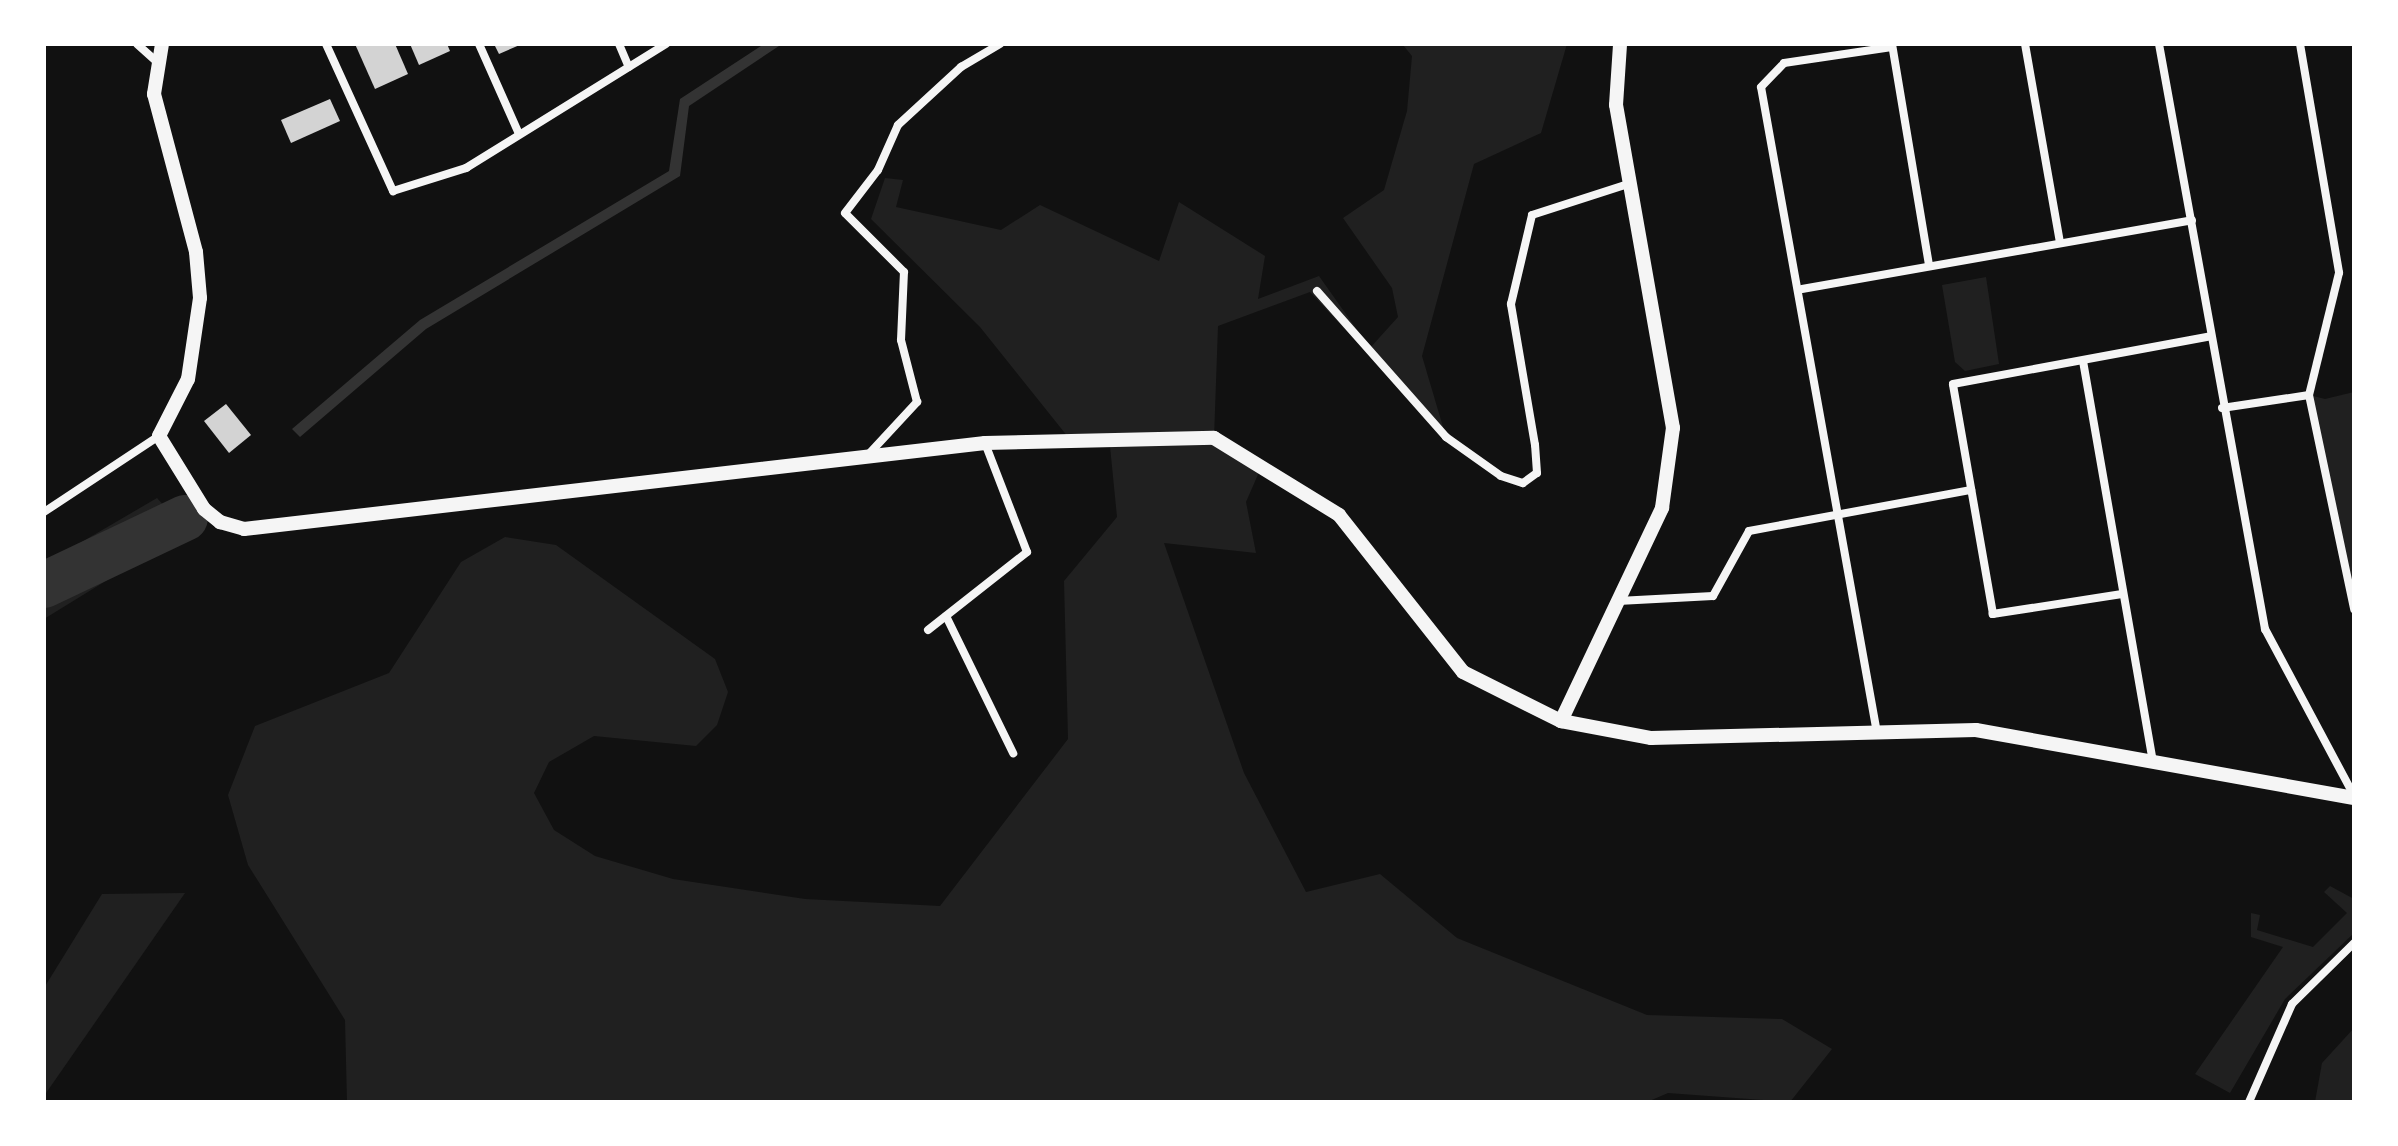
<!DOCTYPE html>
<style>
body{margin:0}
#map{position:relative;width:2398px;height:1146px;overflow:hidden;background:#111;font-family:Rubik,sans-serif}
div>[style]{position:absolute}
.green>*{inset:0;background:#202020}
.water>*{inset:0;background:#333}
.river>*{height:46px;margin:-23px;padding:0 23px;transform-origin:23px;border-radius:23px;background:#333}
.building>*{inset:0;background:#d3d3d3}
.minor>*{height:8px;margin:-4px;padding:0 4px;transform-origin:4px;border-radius:4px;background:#f5f5f5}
.tertiary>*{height:14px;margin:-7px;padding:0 7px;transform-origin:7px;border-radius:7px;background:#f5f5f5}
span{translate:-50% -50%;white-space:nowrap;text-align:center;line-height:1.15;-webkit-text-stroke:8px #fff;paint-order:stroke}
.frame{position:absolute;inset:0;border:46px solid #fff;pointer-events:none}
</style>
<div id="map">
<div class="green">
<i style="clip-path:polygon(1567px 44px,1541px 133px,1474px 164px,1422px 356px,1446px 437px,1310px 292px,1218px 326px,1214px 438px,1263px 463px,1246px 502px,1256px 553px,1164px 543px,1244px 773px,1306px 892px,1380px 874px,1457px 938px,1647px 1015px,1782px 1019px,1832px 1049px,1790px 1102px,1668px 1093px,1647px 1102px,347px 1102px,345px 1020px,248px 865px,228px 795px,255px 726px,389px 673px,461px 562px,505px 537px,556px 545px,715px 659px,728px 692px,717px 725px,696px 746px,594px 736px,549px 762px,534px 793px,554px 830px,595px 856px,673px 879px,805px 899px,940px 906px,1068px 739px,1064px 581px,1117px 517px,1109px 436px,1068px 437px,980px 327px,871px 219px,885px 178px,903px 180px,896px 207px,1001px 230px,1040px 205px,1159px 261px,1179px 202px,1265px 256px,1258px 299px,1319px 276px,1370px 348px,1398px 317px,1392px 288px,1343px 218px,1384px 190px,1407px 111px,1412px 56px,1403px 45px)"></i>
<i style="clip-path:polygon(1986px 277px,1999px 364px,1965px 371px,1955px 362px,1942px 285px)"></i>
<i style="clip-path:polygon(2354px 392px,2354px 609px,2309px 395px,2325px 399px)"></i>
<i style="clip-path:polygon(157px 498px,187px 531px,44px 619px,44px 564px)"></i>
<i style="clip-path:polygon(2330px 886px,2354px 899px,2354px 933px,2285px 999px,2230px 1093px,2195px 1074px,2283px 947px,2251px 937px,2251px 913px,2260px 915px,2257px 930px,2313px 947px,2347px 913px,2324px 892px)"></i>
<i style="clip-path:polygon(185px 893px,44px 1096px,44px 988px,102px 894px)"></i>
<i style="clip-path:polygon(2354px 1028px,2354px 1102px,2315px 1102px,2322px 1063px)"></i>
</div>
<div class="water">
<i style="clip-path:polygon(764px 44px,782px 44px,689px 106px,680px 176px,426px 329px,300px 437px,292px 429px,420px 320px,669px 171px,680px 99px)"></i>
</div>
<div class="river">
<i style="left:44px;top:585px;width:156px;rotate:-25.4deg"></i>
</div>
<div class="building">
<i style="clip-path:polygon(355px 44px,395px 44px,408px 74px,375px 89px)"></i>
<i style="clip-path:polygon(410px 44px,447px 44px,450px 51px,419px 65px)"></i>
<i style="clip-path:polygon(494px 44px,522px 44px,499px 54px)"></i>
<i style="clip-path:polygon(330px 99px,340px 121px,291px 143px,281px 120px)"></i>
<i style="clip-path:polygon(226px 404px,251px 435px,229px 453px,204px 421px)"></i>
</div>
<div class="minor">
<i style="left:137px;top:44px;width:24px;rotate:42deg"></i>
<i style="left:326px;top:44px;width:162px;rotate:65.5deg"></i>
<i style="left:393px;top:191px;width:77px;rotate:-17.5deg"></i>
<i style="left:466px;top:168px;width:235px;rotate:-31.8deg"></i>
<i style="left:479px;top:44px;width:98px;rotate:66deg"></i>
<i style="left:619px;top:44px;width:25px;rotate:67deg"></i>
<i style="left:1892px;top:44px;width:224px;rotate:80.5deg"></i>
<i style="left:2025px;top:44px;width:201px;rotate:80deg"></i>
<i style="left:2159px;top:44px;width:595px;rotate:79.73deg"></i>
<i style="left:2265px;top:629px;width:189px;rotate:61.9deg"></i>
<i style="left:2300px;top:44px;width:232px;rotate:80.3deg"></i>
<i style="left:2339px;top:273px;width:126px;rotate:103.8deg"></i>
<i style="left:2309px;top:395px;width:219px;rotate:78.1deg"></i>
<i style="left:1802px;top:289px;width:396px;rotate:-10deg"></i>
<i style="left:1317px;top:291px;width:195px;rotate:48.5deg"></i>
<i style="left:1446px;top:437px;width:67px;rotate:35.3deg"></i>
<i style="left:1501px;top:476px;width:23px;rotate:18deg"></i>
<i style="left:1523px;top:483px;width:17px;rotate:-36deg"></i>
<i style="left:1537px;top:473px;width:28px;rotate:-94deg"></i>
<i style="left:1535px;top:445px;width:143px;rotate:-99.7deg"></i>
<i style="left:1511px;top:304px;width:91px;rotate:-76.7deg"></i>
<i style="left:1532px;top:215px;width:101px;rotate:-17.9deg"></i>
<i style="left:2083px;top:361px;width:407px;rotate:80.1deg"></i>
<i style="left:2222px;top:408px;width:88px;rotate:-8.5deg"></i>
<i style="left:867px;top:456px;width:74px;rotate:-47.2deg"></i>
<i style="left:917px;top:402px;width:64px;rotate:-104.5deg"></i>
<i style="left:901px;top:340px;width:68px;rotate:-87.5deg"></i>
<i style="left:904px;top:272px;width:83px;rotate:-135deg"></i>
<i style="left:845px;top:213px;width:54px;rotate:-52.5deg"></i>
<i style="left:878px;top:170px;width:49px;rotate:-66deg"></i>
<i style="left:898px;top:125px;width:86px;rotate:-42.6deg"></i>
<i style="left:961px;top:67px;width:45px;rotate:-30.5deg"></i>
<i style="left:44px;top:512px;width:138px;rotate:-33.5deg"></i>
<i style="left:2122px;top:594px;width:131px;rotate:171.2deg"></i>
<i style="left:1993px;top:614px;width:233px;rotate:-99.9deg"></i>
<i style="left:1953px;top:384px;width:262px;rotate:-10.5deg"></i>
<i style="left:1618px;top:601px;width:95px;rotate:-3deg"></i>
<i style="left:1713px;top:596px;width:74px;rotate:-61deg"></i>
<i style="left:1749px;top:531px;width:226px;rotate:-10.5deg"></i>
<i style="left:946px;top:616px;width:153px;rotate:63.9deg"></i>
<i style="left:928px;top:630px;width:126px;rotate:-38.2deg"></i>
<i style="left:1027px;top:552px;width:117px;rotate:-111.1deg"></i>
<i style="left:1877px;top:733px;width:656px;rotate:-100.18deg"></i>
<i style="left:1761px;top:87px;width:33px;rotate:-46deg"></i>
<i style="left:1784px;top:63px;width:109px;rotate:-8.4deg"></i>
<i style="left:2249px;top:1102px;width:107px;rotate:-66.3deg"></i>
<i style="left:2292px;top:1004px;width:87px;rotate:-44.5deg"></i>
</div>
<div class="tertiary">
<i style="left:162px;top:44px;width:51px;rotate:99.1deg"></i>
<i style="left:154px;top:94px;width:163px;rotate:75.1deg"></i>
<i style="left:196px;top:252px;width:46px;rotate:85deg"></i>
<i style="left:200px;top:298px;width:82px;rotate:98.4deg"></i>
<i style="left:188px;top:379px;width:64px;rotate:117deg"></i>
<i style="left:159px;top:436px;width:86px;rotate:58.3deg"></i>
<i style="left:204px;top:509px;width:21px;rotate:39deg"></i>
<i style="left:220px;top:522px;width:25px;rotate:16deg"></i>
<i style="left:244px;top:529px;width:746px;rotate:-6.62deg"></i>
<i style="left:985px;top:443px;width:229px;rotate:-1.3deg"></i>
<i style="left:1214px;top:438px;width:147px;rotate:31.6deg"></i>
<i style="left:1339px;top:515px;width:200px;rotate:51.7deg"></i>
<i style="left:1463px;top:672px;width:110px;rotate:26.6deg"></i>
<i style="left:1561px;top:721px;width:92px;rotate:10.7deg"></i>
<i style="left:1651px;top:738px;width:325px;rotate:-1.4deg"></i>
<i style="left:1976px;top:730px;width:384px;rotate:10.2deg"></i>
<i style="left:1561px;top:721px;width:236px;rotate:-64.6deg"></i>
<i style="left:1662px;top:508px;width:81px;rotate:-82.2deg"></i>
<i style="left:1673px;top:428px;width:328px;rotate:-100deg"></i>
<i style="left:1616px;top:105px;width:61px;rotate:-86.2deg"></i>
</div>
<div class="frame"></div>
</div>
